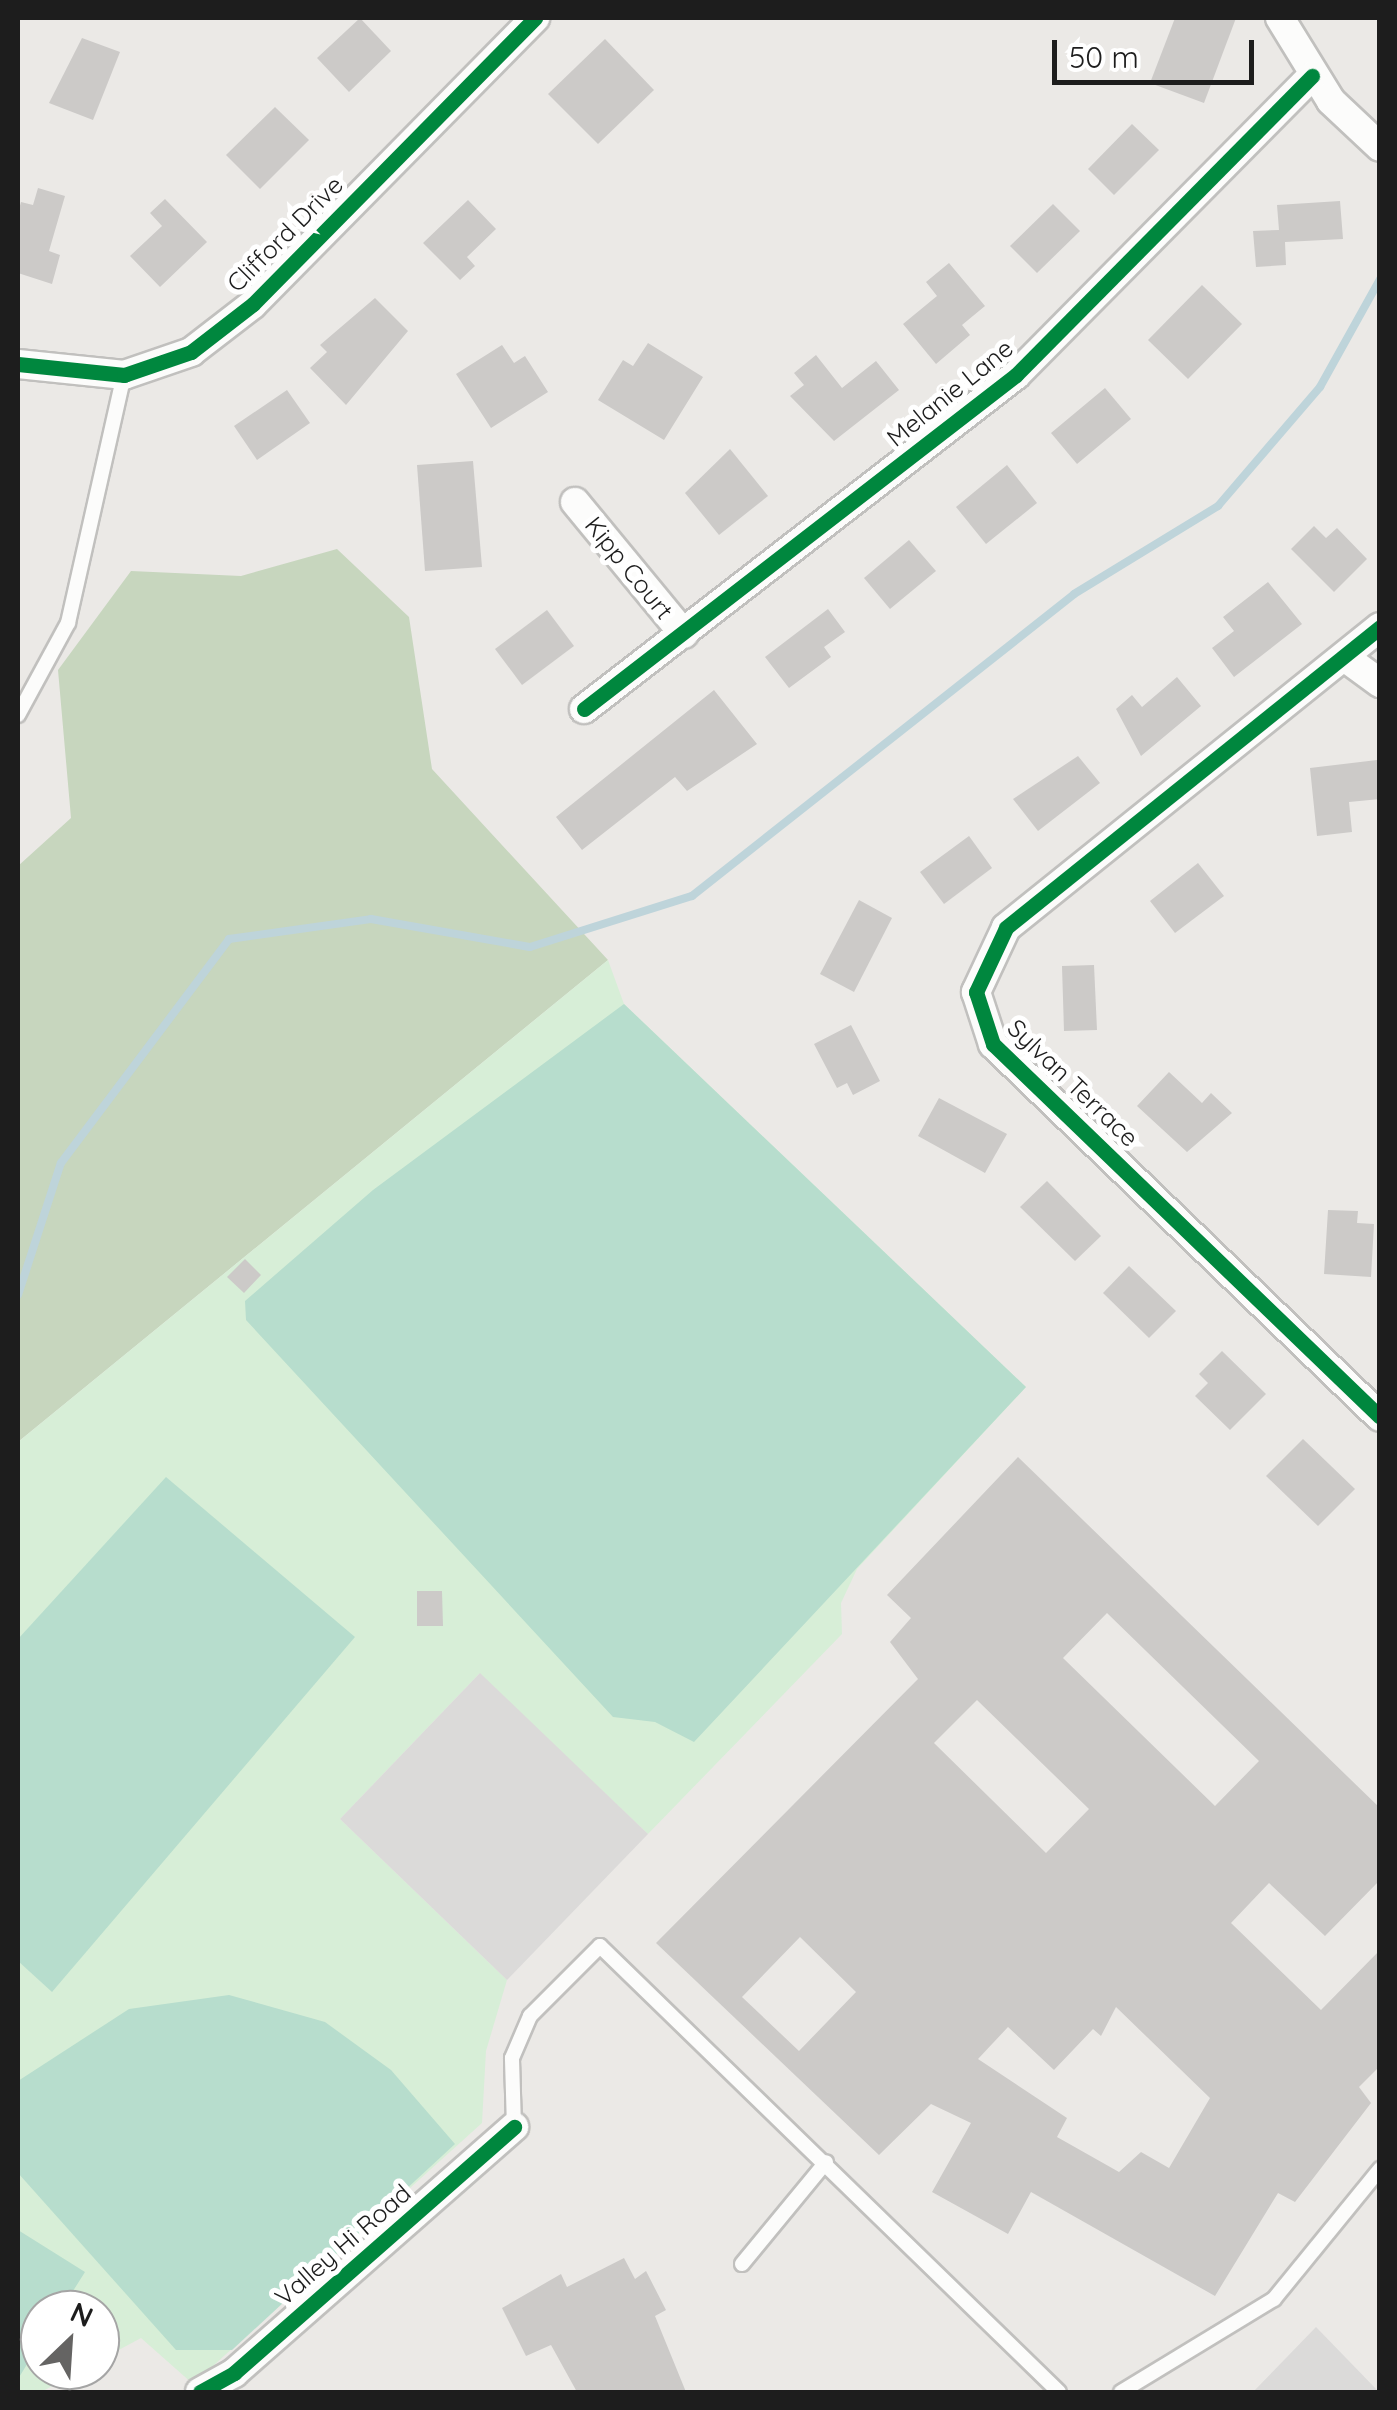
<!DOCTYPE html>
<style>
body{margin:0}
#map{position:relative;width:1397px;height:2410px;overflow:hidden;background:#ebe9e6;font-family:Quicksand,sans-serif}
div>[style]{position:absolute}
.forest>*{inset:0;background:#c7d6be}
.park>*{inset:0;background:#d7eed7}
.pitch>*{inset:0;background:#b7ddcd}
.parking>*{inset:0;background:#dbdad9}
.stream>*{height:8px;margin:-4px;padding:0 4px;transform-origin:4px;border-radius:4px;background:#bed4da}
.building>*{inset:0;background:#cccac8}
.roads{filter:drop-shadow(2px 0 #c1c0be) drop-shadow(-2px 0 #c1c0be) drop-shadow(0 2px #c1c0be) drop-shadow(0 -2px #c1c0be)}
.lane>*{height:14px;margin:-7px;padding:0 7px;transform-origin:7px;border-radius:7px;background:#fcfcfb}
.street>*{height:28px;margin:-14px;padding:0 14px;transform-origin:14px;border-radius:14px;background:#fcfcfb}
.cycleway>*{height:15px;margin:-7.5px;padding:0 7.5px;transform-origin:7.5px;border-radius:7.5px;background:#00873e}
span{translate:-50% -50%;white-space:nowrap;text-align:center;line-height:1.15;-webkit-text-stroke:10px #fff;paint-order:stroke}
.street-label{font-size:25px;color:#1d1d1d}
.frame{position:absolute;inset:0;border:20px solid #1d1d1d;pointer-events:none}
.north{position:absolute;left:20px;top:2290px;width:100px;height:100px;box-sizing:border-box;background:#fff;border:2px solid #a5a5a5;border-radius:50%;rotate:25deg;font-size:28px;font-weight:700;line-height:40px;text-align:center;color:#1d1d1d}
.north::after{content:'';display:block;margin:auto;width:35px;height:45px;background:#656463;clip-path:polygon(50% 0,100% 100%,50% 72%,0 100%)}
.scale{position:absolute;left:1052px;top:40px;width:202px;height:45px;box-sizing:border-box;border:5px solid #1d1d1d;border-top:0;padding-left:12px;font-size:30px;line-height:35px;white-space:nowrap;color:#1d1d1d;-webkit-text-stroke:8px #fff;paint-order:stroke}
</style>
<div id="map">
<div class="forest">
<i style="clip-path:polygon(337px 549px,409px 617px,432px 769px,608px 960px,18px 1442px,18px 866px,71px 818px,58px 670px,131px 571px,241px 576px)"></i>
</div>
<div class="park">
<i style="clip-path:polygon(608px 960px,624px 1004px,1026px 1387px,857px 1569px,841px 1603px,842px 1634px,648px 1834px,479px 1674px,340px 1819px,507px 1980px,486px 2051px,482px 2123px,193px 2384px,141px 2338px,100px 2360px,100px 2310px,40px 2310px,40px 2370px,82px 2370px,41px 2392px,18px 2392px,18px 1442px)"></i>
</div>
<div class="pitch">
<i style="clip-path:polygon(624px 1004px,1026px 1387px,694px 1742px,655px 1722px,613px 1717px,246px 1320px,245px 1301px,373px 1190px)"></i>
<i style="clip-path:polygon(166px 1477px,355px 1637px,52px 1992px,18px 1961px,18px 1639px)"></i>
<i style="clip-path:polygon(229px 1995px,325px 2022px,391px 2070px,455px 2144px,232px 2350px,176px 2350px,18px 2173px,18px 2081px,129px 2009px)"></i>
<i style="clip-path:polygon(18px 2230px,85px 2272px,61px 2310px,40px 2310px,40px 2343px,18px 2379px)"></i>
</div>
<div class="parking">
<i style="clip-path:polygon(480px 1673px,648px 1834px,507px 1980px,340px 1819px)"></i>
<i style="clip-path:polygon(1316px 2327px,1379px 2392px,1253px 2392px)"></i>
</div>
<div class="stream">
<i style="left:18px;top:1295px;width:139px;rotate:-72deg"></i>
<i style="left:61px;top:1163px;width:280px;rotate:-53.1deg"></i>
<i style="left:229px;top:939px;width:143px;rotate:-8deg"></i>
<i style="left:371px;top:919px;width:161px;rotate:10deg"></i>
<i style="left:530px;top:947px;width:170px;rotate:-17.5deg"></i>
<i style="left:692px;top:896px;width:487px;rotate:-38.3deg"></i>
<i style="left:1074px;top:594px;width:169px;rotate:-31.4deg"></i>
<i style="left:1218px;top:506px;width:157px;rotate:-49.4deg"></i>
<i style="left:1320px;top:387px;width:124px;rotate:-60.9deg"></i>
</div>
<div class="building">
<i style="clip-path:polygon(360px 18px,391px 51px,349px 92px,317px 58px)"></i>
<i style="clip-path:polygon(1175px 18px,1236px 18px,1204px 103px,1150px 83px)"></i>
<i style="clip-path:polygon(82px 38px,120px 52px,93px 120px,49px 103px)"></i>
<i style="clip-path:polygon(605px 39px,654px 90px,598px 144px,548px 94px)"></i>
<i style="clip-path:polygon(275px 107px,309px 140px,260px 189px,226px 155px)"></i>
<i style="clip-path:polygon(1132px 124px,1159px 150px,1114px 195px,1088px 169px)"></i>
<i style="clip-path:polygon(38px 188px,65px 196px,49px 251px,60px 255px,52px 284px,18px 273px,18px 213px,21px 202px,33px 205px)"></i>
<i style="clip-path:polygon(165px 199px,207px 242px,160px 287px,130px 256px,162px 226px,150px 213px)"></i>
<i style="clip-path:polygon(468px 200px,496px 229px,467px 257px,475px 266px,460px 280px,423px 243px)"></i>
<i style="clip-path:polygon(1340px 201px,1343px 239px,1285px 242px,1286px 265px,1256px 267px,1253px 231px,1279px 230px,1277px 205px)"></i>
<i style="clip-path:polygon(1053px 204px,1080px 231px,1037px 273px,1010px 246px)"></i>
<i style="clip-path:polygon(949px 263px,985px 306px,962px 325px,970px 335px,936px 364px,903px 324px,937px 296px,926px 282px)"></i>
<i style="clip-path:polygon(1202px 285px,1242px 324px,1188px 379px,1148px 340px)"></i>
<i style="clip-path:polygon(375px 298px,408px 331px,346px 405px,310px 368px,327px 352px,320px 345px)"></i>
<i style="clip-path:polygon(648px 343px,703px 377px,664px 440px,598px 400px,623px 360px,633px 366px)"></i>
<i style="clip-path:polygon(502px 345px,514px 363px,525px 356px,548px 392px,491px 428px,456px 374px)"></i>
<i style="clip-path:polygon(816px 355px,842px 388px,876px 361px,899px 390px,834px 441px,790px 396px,804px 385px,794px 373px)"></i>
<i style="clip-path:polygon(1105px 388px,1131px 419px,1077px 464px,1051px 433px)"></i>
<i style="clip-path:polygon(287px 390px,310px 423px,257px 460px,234px 426px)"></i>
<i style="clip-path:polygon(730px 449px,768px 496px,719px 535px,685px 493px)"></i>
<i style="clip-path:polygon(473px 461px,482px 567px,425px 571px,417px 465px)"></i>
<i style="clip-path:polygon(1007px 465px,1037px 503px,986px 544px,956px 507px)"></i>
<i style="clip-path:polygon(1314px 526px,1326px 538px,1337px 528px,1367px 559px,1334px 592px,1291px 549px)"></i>
<i style="clip-path:polygon(909px 540px,936px 571px,890px 609px,864px 578px)"></i>
<i style="clip-path:polygon(1268px 582px,1302px 624px,1234px 677px,1212px 648px,1234px 631px,1223px 617px)"></i>
<i style="clip-path:polygon(828px 609px,845px 632px,824px 647px,831px 657px,789px 688px,765px 657px)"></i>
<i style="clip-path:polygon(547px 610px,574px 646px,522px 685px,495px 649px)"></i>
<i style="clip-path:polygon(1177px 677px,1201px 706px,1141px 756px,1116px 709px,1132px 695px,1142px 707px)"></i>
<i style="clip-path:polygon(714px 690px,757px 744px,687px 791px,675px 777px,582px 850px,556px 817px)"></i>
<i style="clip-path:polygon(1078px 756px,1100px 783px,1038px 831px,1013px 799px)"></i>
<i style="clip-path:polygon(1377px 760px,1380px 799px,1349px 802px,1352px 832px,1317px 836px,1310px 768px)"></i>
<i style="clip-path:polygon(969px 836px,992px 868px,944px 904px,920px 872px)"></i>
<i style="clip-path:polygon(1198px 863px,1224px 896px,1175px 933px,1150px 901px)"></i>
<i style="clip-path:polygon(859px 900px,892px 918px,854px 992px,820px 974px)"></i>
<i style="clip-path:polygon(1094px 965px,1097px 1030px,1064px 1031px,1062px 966px)"></i>
<i style="clip-path:polygon(851px 1025px,880px 1081px,853px 1095px,847px 1083px,837px 1088px,814px 1044px)"></i>
<i style="clip-path:polygon(1169px 1072px,1202px 1103px,1211px 1093px,1232px 1113px,1187px 1152px,1137px 1106px)"></i>
<i style="clip-path:polygon(939px 1098px,1007px 1134px,985px 1173px,918px 1136px)"></i>
<i style="clip-path:polygon(1047px 1181px,1101px 1236px,1075px 1261px,1020px 1207px)"></i>
<i style="clip-path:polygon(1328px 1210px,1358px 1211px,1357px 1223px,1374px 1224px,1371px 1277px,1324px 1274px)"></i>
<i style="clip-path:polygon(245px 1259px,261px 1275px,244px 1293px,227px 1277px)"></i>
<i style="clip-path:polygon(1129px 1266px,1176px 1311px,1149px 1338px,1103px 1293px)"></i>
<i style="clip-path:polygon(1222px 1351px,1266px 1394px,1230px 1430px,1195px 1396px,1208px 1383px,1199px 1374px)"></i>
<i style="clip-path:polygon(1303px 1439px,1355px 1489px,1318px 1526px,1266px 1476px)"></i>
<i style="clip-path:polygon(evenodd,1018px 1457px,1380px 1808px,1380px 1880px,1325px 1936px,1269px 1883px,1231px 1923px,1321px 2010px,1380px 1950px,1380px 2066px,1359px 2087px,1371px 2103px,1295px 2202px,1278px 2193px,1215px 2296px,1031px 2192px,1008px 2234px,932px 2192px,971px 2123px,931px 2104px,879px 2155px,656px 1943px,918px 1679px,890px 1642px,911px 1618px,887px 1595px,1018px 1457px,1107px 1613px,1259px 1761px,1215px 1806px,1063px 1658px,1107px 1613px,1018px 1457px,977px 1700px,1089px 1809px,1046px 1853px,934px 1743px,977px 1700px,1018px 1457px,800px 1937px,856px 1992px,799px 2051px,742px 1997px,800px 1937px,1018px 1457px,1116px 2007px,1210px 2098px,1169px 2168px,1141px 2152px,1119px 2172px,1057px 2137px,1067px 2118px,978px 2059px,1008px 2027px,1054px 2070px,1093px 2029px,1101px 2036px,1116px 2007px)"></i>
<i style="clip-path:polygon(417px 1591px,442px 1591px,443px 1626px,417px 1626px)"></i>
<i style="clip-path:polygon(624px 2258px,635px 2279px,646px 2271px,666px 2310px,655px 2316px,686px 2392px,577px 2392px,551px 2345px,526px 2356px,502px 2308px,561px 2274px,567px 2287px)"></i>
</div>
<div class="roads">
<div class="lane">
<i style="left:18px;top:715px;width:105px;rotate:-61.5deg"></i>
<i style="left:68px;top:623px;width:254px;rotate:-77.3deg"></i>
<i style="left:514px;top:2127px;width:69px;rotate:-91.7deg"></i>
<i style="left:512px;top:2058px;width:46px;rotate:-66.8deg"></i>
<i style="left:530px;top:2016px;width:99px;rotate:-45deg"></i>
<i style="left:600px;top:1946px;width:640px;rotate:44.18deg"></i>
<i style="left:742px;top:2264px;width:132px;rotate:-50.5deg"></i>
<i style="left:1121px;top:2392px;width:179px;rotate:-31.3deg"></i>
<i style="left:1274px;top:2299px;width:168px;rotate:-50.8deg"></i>
</div>
<div class="street">
<i style="left:1280px;top:18px;width:97px;rotate:58.4deg"></i>
<i style="left:1331px;top:101px;width:67px;rotate:43.2deg"></i>
<i style="left:18px;top:364px;width:107px;rotate:5.9deg"></i>
<i style="left:124px;top:375px;width:71px;rotate:-18.9deg"></i>
<i style="left:191px;top:352px;width:78px;rotate:-37.7deg"></i>
<i style="left:253px;top:304px;width:402px;rotate:-45.4deg"></i>
<i style="left:575px;top:502px;width:171px;rotate:50.5deg"></i>
<i style="left:1380px;top:627px;width:480px;rotate:141.2deg"></i>
<i style="left:1006px;top:928px;width:71px;rotate:115.1deg"></i>
<i style="left:976px;top:992px;width:55px;rotate:71.9deg"></i>
<i style="left:993px;top:1044px;width:537px;rotate:43.94deg"></i>
<i style="left:1347px;top:659px;width:41px;rotate:36deg"></i>
<i style="left:584px;top:709px;width:546px;rotate:-37.71deg"></i>
<i style="left:1016px;top:375px;width:421px;rotate:-45.3deg"></i>
<i style="left:200px;top:2392px;width:39px;rotate:-29deg"></i>
<i style="left:234px;top:2373px;width:373px;rotate:-41.3deg"></i>
</div>
</div>
<div class="cycleway">
<i style="left:18px;top:364px;width:107px;rotate:5.9deg"></i>
<i style="left:124px;top:375px;width:71px;rotate:-18.9deg"></i>
<i style="left:191px;top:352px;width:78px;rotate:-37.7deg"></i>
<i style="left:253px;top:304px;width:402px;rotate:-45.4deg"></i>
<i style="left:1380px;top:627px;width:480px;rotate:141.2deg"></i>
<i style="left:1006px;top:928px;width:71px;rotate:115.1deg"></i>
<i style="left:976px;top:992px;width:55px;rotate:71.9deg"></i>
<i style="left:993px;top:1044px;width:537px;rotate:43.94deg"></i>
<i style="left:584px;top:709px;width:546px;rotate:-37.71deg"></i>
<i style="left:1016px;top:375px;width:421px;rotate:-45.3deg"></i>
<i style="left:200px;top:2392px;width:39px;rotate:-29deg"></i>
<i style="left:234px;top:2373px;width:373px;rotate:-41.3deg"></i>
</div>
<div class="street-label">
<span style="left:285px;top:234px;rotate:-45deg">Clifford Drive</span>
<span style="left:950px;top:393px;rotate:-39deg">Melanie Lane</span>
<span style="left:629px;top:568px;rotate:51deg">Kipp Court</span>
<span style="left:1073px;top:1083px;rotate:44deg">Sylvan Terrace</span>
<span style="left:343px;top:2245px;rotate:-41deg">Valley Hi Road</span>
</div>
<div class="frame"></div>
<div class="north">N</div>
<div class="scale">50 m</div>
</div>
